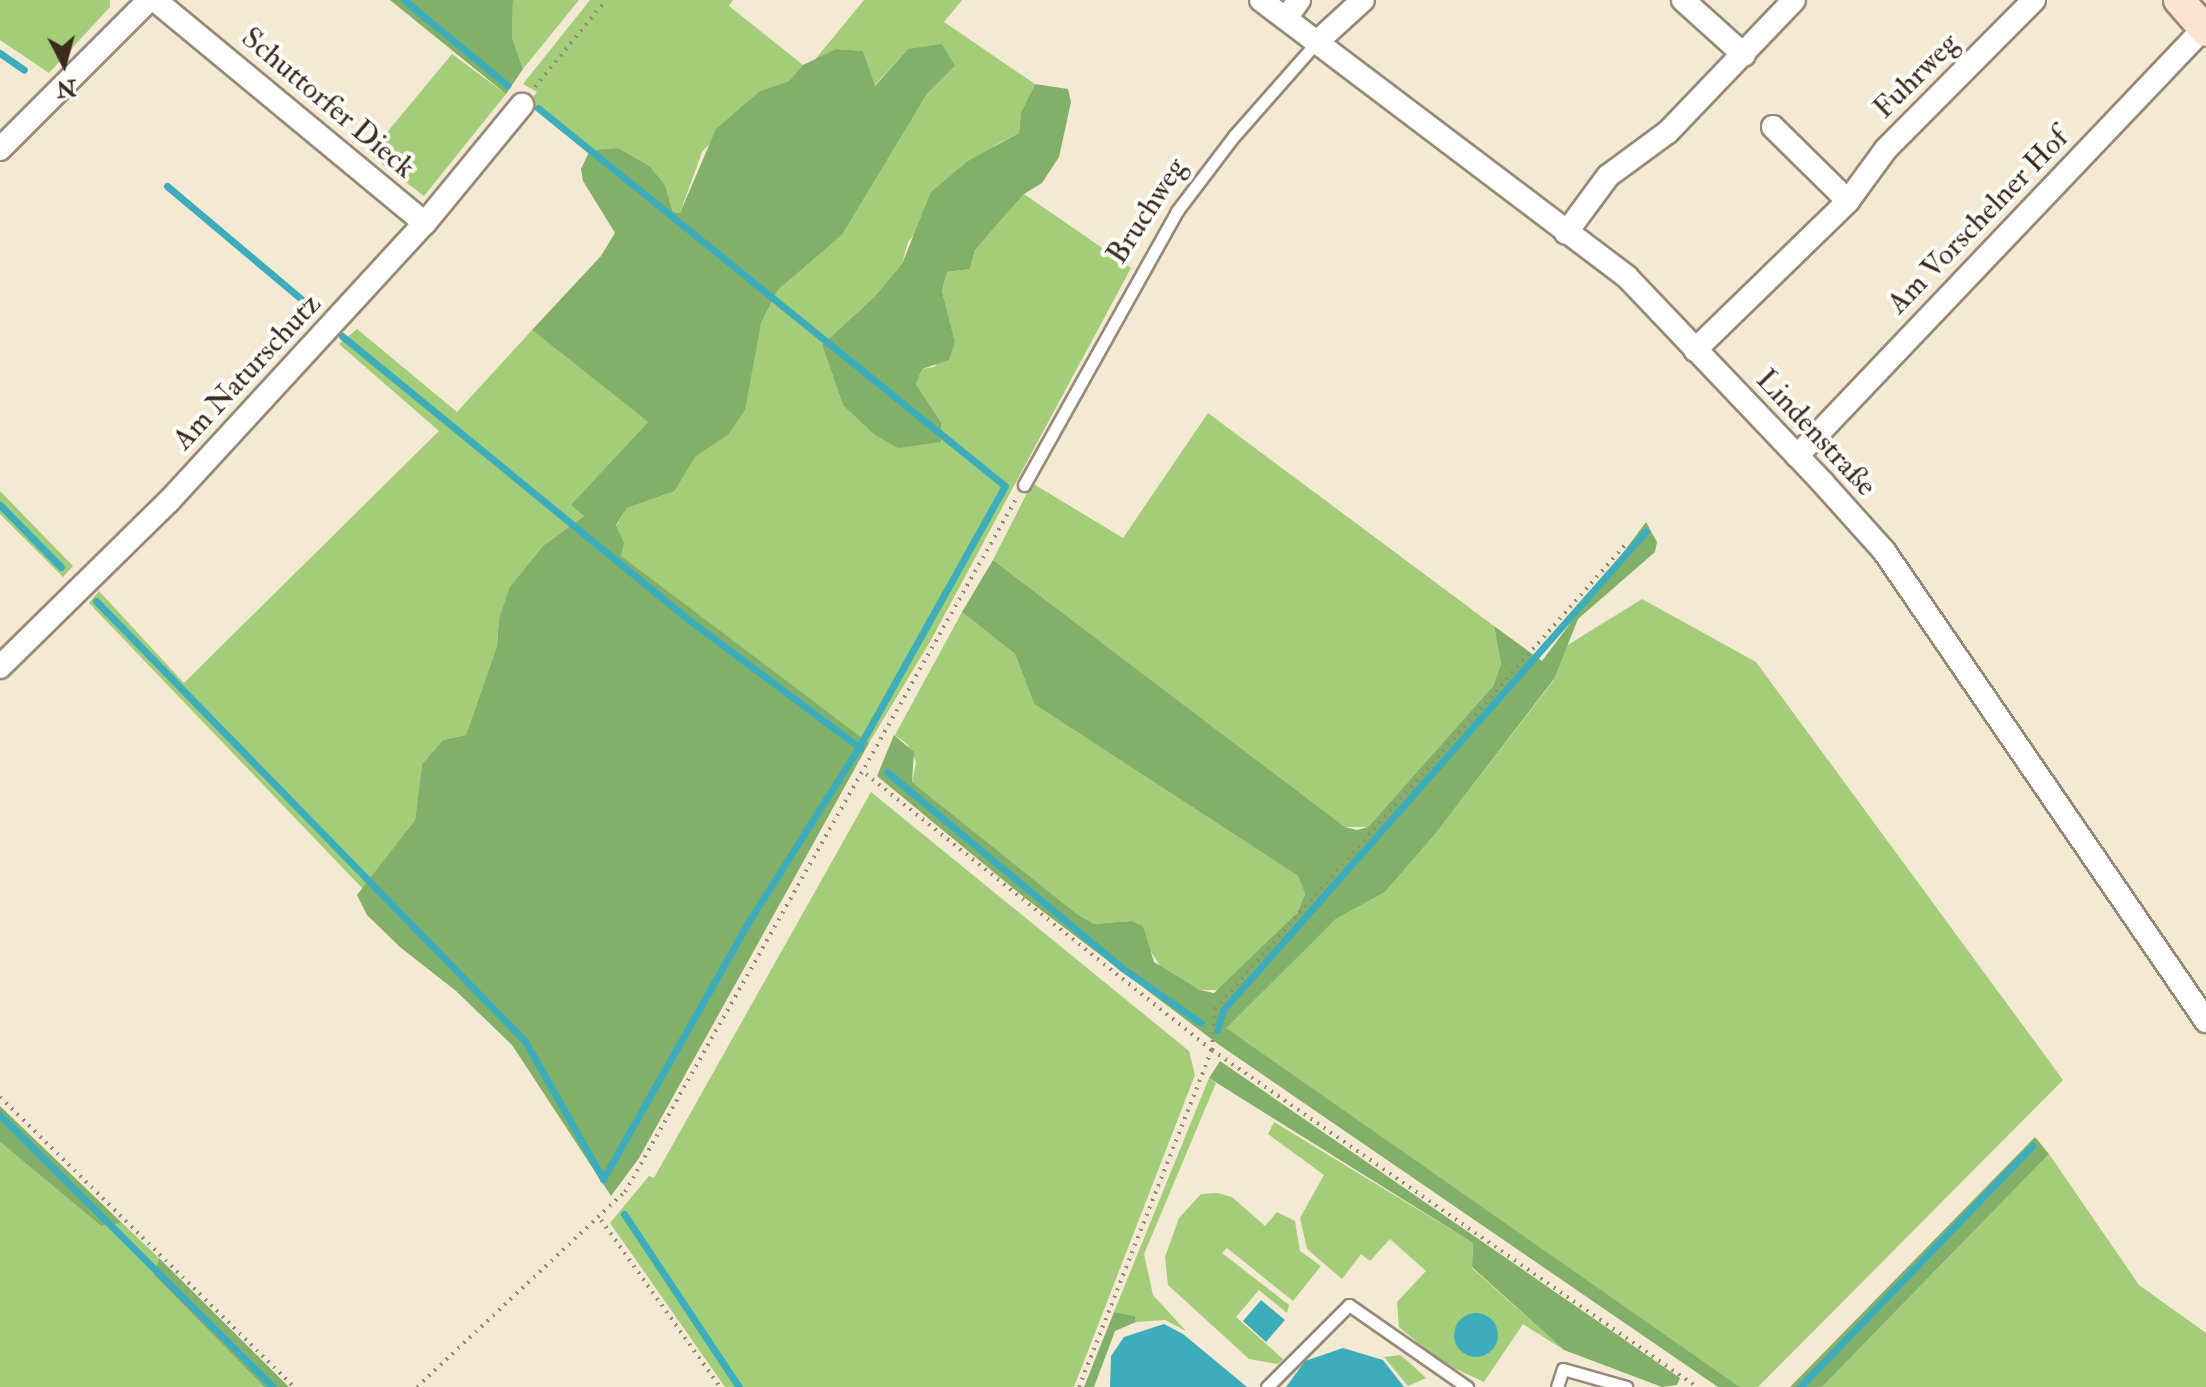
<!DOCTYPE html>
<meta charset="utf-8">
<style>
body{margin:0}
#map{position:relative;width:2206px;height:1387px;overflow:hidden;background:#f4e9d3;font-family:"IM FELL Double Pica",serif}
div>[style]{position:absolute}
.green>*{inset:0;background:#a4cd79}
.forest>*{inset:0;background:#83b069}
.water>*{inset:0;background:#3eadbb}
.round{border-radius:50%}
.stream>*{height:7px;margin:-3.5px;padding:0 3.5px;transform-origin:3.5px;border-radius:3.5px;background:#3eadbb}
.path>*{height:4px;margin-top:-2px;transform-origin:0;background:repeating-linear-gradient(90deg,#988a78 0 2px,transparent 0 8px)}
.roads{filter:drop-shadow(2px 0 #988a78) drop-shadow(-2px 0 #988a78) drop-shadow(0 2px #988a78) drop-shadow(0 -2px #988a78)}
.lane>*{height:11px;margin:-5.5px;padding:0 5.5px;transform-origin:5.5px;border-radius:5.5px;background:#fff}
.street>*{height:22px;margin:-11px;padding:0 11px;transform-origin:11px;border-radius:11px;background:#fff}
.secondary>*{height:30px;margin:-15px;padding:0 15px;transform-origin:15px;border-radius:15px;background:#fde4d1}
span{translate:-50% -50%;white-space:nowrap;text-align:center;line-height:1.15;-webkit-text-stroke:8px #fdfcf7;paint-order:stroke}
.street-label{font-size:30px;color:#3b2a1e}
.north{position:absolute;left:24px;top:24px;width:80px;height:80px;-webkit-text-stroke:6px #fdfcf7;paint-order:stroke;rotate:174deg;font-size:22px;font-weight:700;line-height:32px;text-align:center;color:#3b2a1e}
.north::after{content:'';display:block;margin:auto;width:28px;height:36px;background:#3b2a1e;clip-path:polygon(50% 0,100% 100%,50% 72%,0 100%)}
</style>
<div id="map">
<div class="green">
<i style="clip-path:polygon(0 0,110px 0,110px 7px,49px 73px,0 40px)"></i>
<i style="clip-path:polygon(513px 0,579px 0,523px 69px,512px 37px)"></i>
<i style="clip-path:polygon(590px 0,733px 0,729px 6px,803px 65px,789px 81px,760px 91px,702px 152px,680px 213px,673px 212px,665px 185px,618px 148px,590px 150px,529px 103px,537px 92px,523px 84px)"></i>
<i style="clip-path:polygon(864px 0,962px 0,944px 22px,1035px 84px,1021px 112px,1019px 133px,994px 146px,908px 242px,902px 264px,874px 297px,822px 345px,843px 405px,941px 422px,916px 384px,922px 369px,934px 367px,955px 343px,942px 291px,947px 272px,970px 269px,975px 250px,1024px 194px,1131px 268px,931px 640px,869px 743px,620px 556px,616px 526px,627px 508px,675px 491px,695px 457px,728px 435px,761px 323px,778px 290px,842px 235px,927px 94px,955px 66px,908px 49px,874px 86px,863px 51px,836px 49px,813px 62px)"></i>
<i style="clip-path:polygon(452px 54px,506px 94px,424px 196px,369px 154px)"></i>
<i style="clip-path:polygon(357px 329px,457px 412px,532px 330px,648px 422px,572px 505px,584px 516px,544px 545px,499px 619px,497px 646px,466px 735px,443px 740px,422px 764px,415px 820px,363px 889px,89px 603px,99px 591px,184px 683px,439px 431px,339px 344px)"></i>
<i style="clip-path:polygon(1208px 413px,1494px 626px,1501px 664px,1493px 686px,1368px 827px,1345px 827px,993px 560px,1032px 483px,1123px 538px)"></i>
<i style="clip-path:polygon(0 491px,73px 566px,63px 577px,0 514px)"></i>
<i style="clip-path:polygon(1642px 599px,1756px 662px,2063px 1080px,1758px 1387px,1740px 1387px,1225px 1028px,1336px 919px,1385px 892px,1436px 833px,1554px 680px,1542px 661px)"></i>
<i style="clip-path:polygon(962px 612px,1015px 654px,1034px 704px,1298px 876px,1305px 894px,1297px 913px,1222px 990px,1200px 990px,1162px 969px,1131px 921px,1094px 924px,1077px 914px,912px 782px,916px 762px,907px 744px,895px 735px)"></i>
<i style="clip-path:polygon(871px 792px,1189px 1051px,1195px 1075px,1074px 1387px,725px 1387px,610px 1223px,649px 1176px,654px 1178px)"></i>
<i style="clip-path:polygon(1209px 1078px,1216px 1083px,1144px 1254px,1153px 1295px,1186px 1331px,1165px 1320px,1136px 1322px,1135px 1316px,1114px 1312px)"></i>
<i style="clip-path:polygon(1274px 1122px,1473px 1243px,1472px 1268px,1564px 1350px,1523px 1324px,1484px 1382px,1441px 1362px,1399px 1327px,1397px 1302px,1426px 1271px,1390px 1239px,1370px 1261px,1361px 1254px,1342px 1279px,1307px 1249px,1300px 1218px,1324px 1175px,1268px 1134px)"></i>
<i style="clip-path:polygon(0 1142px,101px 1226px,122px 1223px,159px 1258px,154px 1275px,264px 1387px,0 1387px)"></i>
<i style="clip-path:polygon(2049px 1154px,2139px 1285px,2206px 1333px,2206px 1387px,1822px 1387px)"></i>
<i style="clip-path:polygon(1217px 1193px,1232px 1197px,1265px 1226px,1277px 1212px,1295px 1221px,1300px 1251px,1321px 1266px,1293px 1301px,1227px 1248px,1222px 1253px,1289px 1305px,1287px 1313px,1259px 1290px,1236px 1317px,1283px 1359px,1278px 1364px,1249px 1359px,1168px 1285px,1165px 1257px,1179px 1218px,1201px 1194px)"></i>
<i style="clip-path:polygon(1400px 1355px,1410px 1363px,1426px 1378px,1408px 1386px,1384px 1357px)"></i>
</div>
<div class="forest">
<i style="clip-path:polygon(390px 0,513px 0,512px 37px,523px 69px,506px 94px)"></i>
<i style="clip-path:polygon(942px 44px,955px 66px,927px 94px,842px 235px,778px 290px,761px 323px,745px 410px,728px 435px,695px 457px,675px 491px,627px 508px,616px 525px,624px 543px,621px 556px,869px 743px,639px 1158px,611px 1196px,512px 1045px,456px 991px,400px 947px,367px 915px,357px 895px,415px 820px,422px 764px,443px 740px,466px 735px,497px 646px,499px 619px,510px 587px,544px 545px,584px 516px,571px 505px,648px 422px,532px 330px,601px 256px,615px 233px,583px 181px,581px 169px,590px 150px,618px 148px,649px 166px,665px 185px,673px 212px,680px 213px,716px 129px,760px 91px,789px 81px,803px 65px,836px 49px,863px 51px,875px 86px,908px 49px)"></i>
<i style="clip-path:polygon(1035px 84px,1068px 89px,1071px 102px,1059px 157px,1042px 183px,1024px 194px,975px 250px,970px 269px,947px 272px,942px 291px,955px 342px,949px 360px,922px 369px,916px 384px,941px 422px,941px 442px,898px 448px,875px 435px,843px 405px,822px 345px,874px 297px,902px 264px,931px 192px,968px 161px,1019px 133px,1021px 112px)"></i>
<i style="clip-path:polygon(1646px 522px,1657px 542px,1655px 552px,1578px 619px,1554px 679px,1436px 833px,1385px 892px,1336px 919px,1226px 1028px,1740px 1387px,1718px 1387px,1218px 1044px,1025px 898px,877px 776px,894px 735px,914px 752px,912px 782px,1077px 914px,1094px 924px,1131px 921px,1143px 926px,1154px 962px,1200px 990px,1214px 993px,1297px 913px,1305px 894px,1298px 876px,1034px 704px,1015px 654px,962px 612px,993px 560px,1345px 827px,1357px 830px,1368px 827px,1493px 686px,1501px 664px,1494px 626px,1542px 661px)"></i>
<i style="clip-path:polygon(1220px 1061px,1680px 1378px,1677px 1385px,1662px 1387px,1564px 1350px,1472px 1267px,1473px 1243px,1209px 1078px)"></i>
<i style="clip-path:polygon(0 1106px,122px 1223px,101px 1226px,0 1142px)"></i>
<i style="clip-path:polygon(2035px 1137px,2049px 1154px,1822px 1387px,1790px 1387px)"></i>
<i style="clip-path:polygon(159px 1258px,289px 1387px,264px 1387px,154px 1275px)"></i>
<i style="clip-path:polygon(1114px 1312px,1135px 1316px,1136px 1322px,1115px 1331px,1094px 1387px,1084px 1387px)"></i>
</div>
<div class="water">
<i style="clip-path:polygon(1261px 1300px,1285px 1320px,1266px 1342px,1243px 1321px)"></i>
<i class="round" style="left:1454px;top:1313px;width:44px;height:44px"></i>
<i style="clip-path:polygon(1164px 1324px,1183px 1334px,1247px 1387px,1110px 1387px,1111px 1356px,1124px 1337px)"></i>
<i style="clip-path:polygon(1343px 1348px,1383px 1360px,1404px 1387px,1286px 1387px,1305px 1361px)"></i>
</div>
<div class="stream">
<i style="left:404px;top:0;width:134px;rotate:39.5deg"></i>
<i style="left:0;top:53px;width:29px;rotate:35deg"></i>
<i style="left:167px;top:186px;width:192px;rotate:40.1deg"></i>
<i style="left:342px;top:336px;width:448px;rotate:39.3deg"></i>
<i style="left:689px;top:620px;width:214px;rotate:36.8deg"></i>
<i style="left:0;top:505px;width:87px;rotate:45.5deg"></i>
<i style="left:96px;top:601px;width:615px;rotate:45.73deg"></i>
<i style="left:525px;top:1041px;width:159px;rotate:60.5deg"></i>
<i style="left:603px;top:1179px;width:296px;rotate:-60.5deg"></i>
<i style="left:749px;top:921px;width:206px;rotate:-57.7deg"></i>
<i style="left:859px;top:747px;width:299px;rotate:-60.8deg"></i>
<i style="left:1005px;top:486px;width:601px;rotate:-141.01deg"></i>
<i style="left:887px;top:772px;width:306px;rotate:39.8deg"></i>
<i style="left:1122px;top:968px;width:96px;rotate:34.8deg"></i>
<i style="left:1217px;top:1030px;width:21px;rotate:-73deg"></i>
<i style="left:1223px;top:1010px;width:639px;rotate:-48.55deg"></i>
<i style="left:0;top:1115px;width:385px;rotate:44.9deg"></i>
<i style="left:624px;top:1214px;width:208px;rotate:56.4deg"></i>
<i style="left:1800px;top:1387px;width:335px;rotate:-46.1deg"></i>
</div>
<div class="path">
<i style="left:535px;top:87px;width:112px;rotate:-50.8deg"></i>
<i style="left:866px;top:774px;width:443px;rotate:38.6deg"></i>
<i style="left:1212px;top:1050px;width:591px;rotate:34.79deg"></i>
<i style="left:0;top:1097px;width:413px;rotate:44.6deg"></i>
<i style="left:601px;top:1220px;width:205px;rotate:54.5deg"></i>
<i style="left:417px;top:1387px;width:285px;rotate:-43.2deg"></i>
<i style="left:625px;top:1192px;width:796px;rotate:-60.57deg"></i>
<i style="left:1079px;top:1387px;width:362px;rotate:-68.5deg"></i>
<i style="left:1212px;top:1050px;width:41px;rotate:-85.8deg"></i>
<i style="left:1215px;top:1009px;width:619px;rotate:-48.54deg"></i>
</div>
<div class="roads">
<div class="lane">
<i style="left:1024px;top:485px;width:314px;rotate:-60.8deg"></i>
<i style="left:1177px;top:211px;width:94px;rotate:-52.8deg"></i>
<i style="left:1234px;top:136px;width:125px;rotate:-48.6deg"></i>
<i style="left:1267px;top:1387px;width:116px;rotate:-45deg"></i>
<i style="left:1349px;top:1305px;width:144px;rotate:34.8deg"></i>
<i style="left:1557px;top:1387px;width:19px;rotate:-72deg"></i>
<i style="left:1563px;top:1369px;width:66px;rotate:15.9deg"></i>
</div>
<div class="street">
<i style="left:155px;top:0;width:350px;rotate:39.6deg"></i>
<i style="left:1261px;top:0;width:459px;rotate:37.1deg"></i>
<i style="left:1627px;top:277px;width:284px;rotate:46.4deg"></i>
<i style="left:1823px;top:483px;width:91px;rotate:48.1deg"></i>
<i style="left:1884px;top:551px;width:570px;rotate:55.58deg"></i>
<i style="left:1683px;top:0;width:82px;rotate:42deg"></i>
<i style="left:1286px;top:18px;width:22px;rotate:-54deg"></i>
<i style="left:1317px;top:42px;width:62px;rotate:-42.4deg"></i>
<i style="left:1773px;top:127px;width:105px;rotate:44.6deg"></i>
<i style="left:0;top:149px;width:211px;rotate:-45deg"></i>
<i style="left:1566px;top:233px;width:71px;rotate:-53.6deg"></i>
<i style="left:1608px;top:176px;width:74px;rotate:-36.3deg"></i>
<i style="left:1668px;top:132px;width:182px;rotate:-46.3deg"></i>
<i style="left:1695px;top:350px;width:214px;rotate:-44.2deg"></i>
<i style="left:1848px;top:201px;width:64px;rotate:-53.8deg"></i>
<i style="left:1886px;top:149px;width:210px;rotate:-45.2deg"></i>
<i style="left:1797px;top:456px;width:591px;rotate:-46.44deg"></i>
<i style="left:0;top:667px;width:237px;rotate:-44.5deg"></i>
<i style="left:169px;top:501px;width:378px;rotate:-47.4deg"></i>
<i style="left:425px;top:223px;width:153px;rotate:-50.6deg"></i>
</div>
<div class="secondary">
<i style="left:2179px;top:0;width:41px;rotate:48.9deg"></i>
</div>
</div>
<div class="street-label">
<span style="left:1916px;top:76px;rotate:-45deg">Fuhrweg</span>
<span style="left:328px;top:103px;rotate:40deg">Schuttorfer Dieck</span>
<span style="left:1147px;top:211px;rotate:-57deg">Bruchweg</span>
<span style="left:1978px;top:221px;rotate:-46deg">Am Vorschelner Hof</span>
<span style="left:247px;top:372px;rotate:-47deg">Am Naturschutz</span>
<span style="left:1816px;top:433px;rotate:47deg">Lindenstraße</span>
</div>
<div class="north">N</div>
</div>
